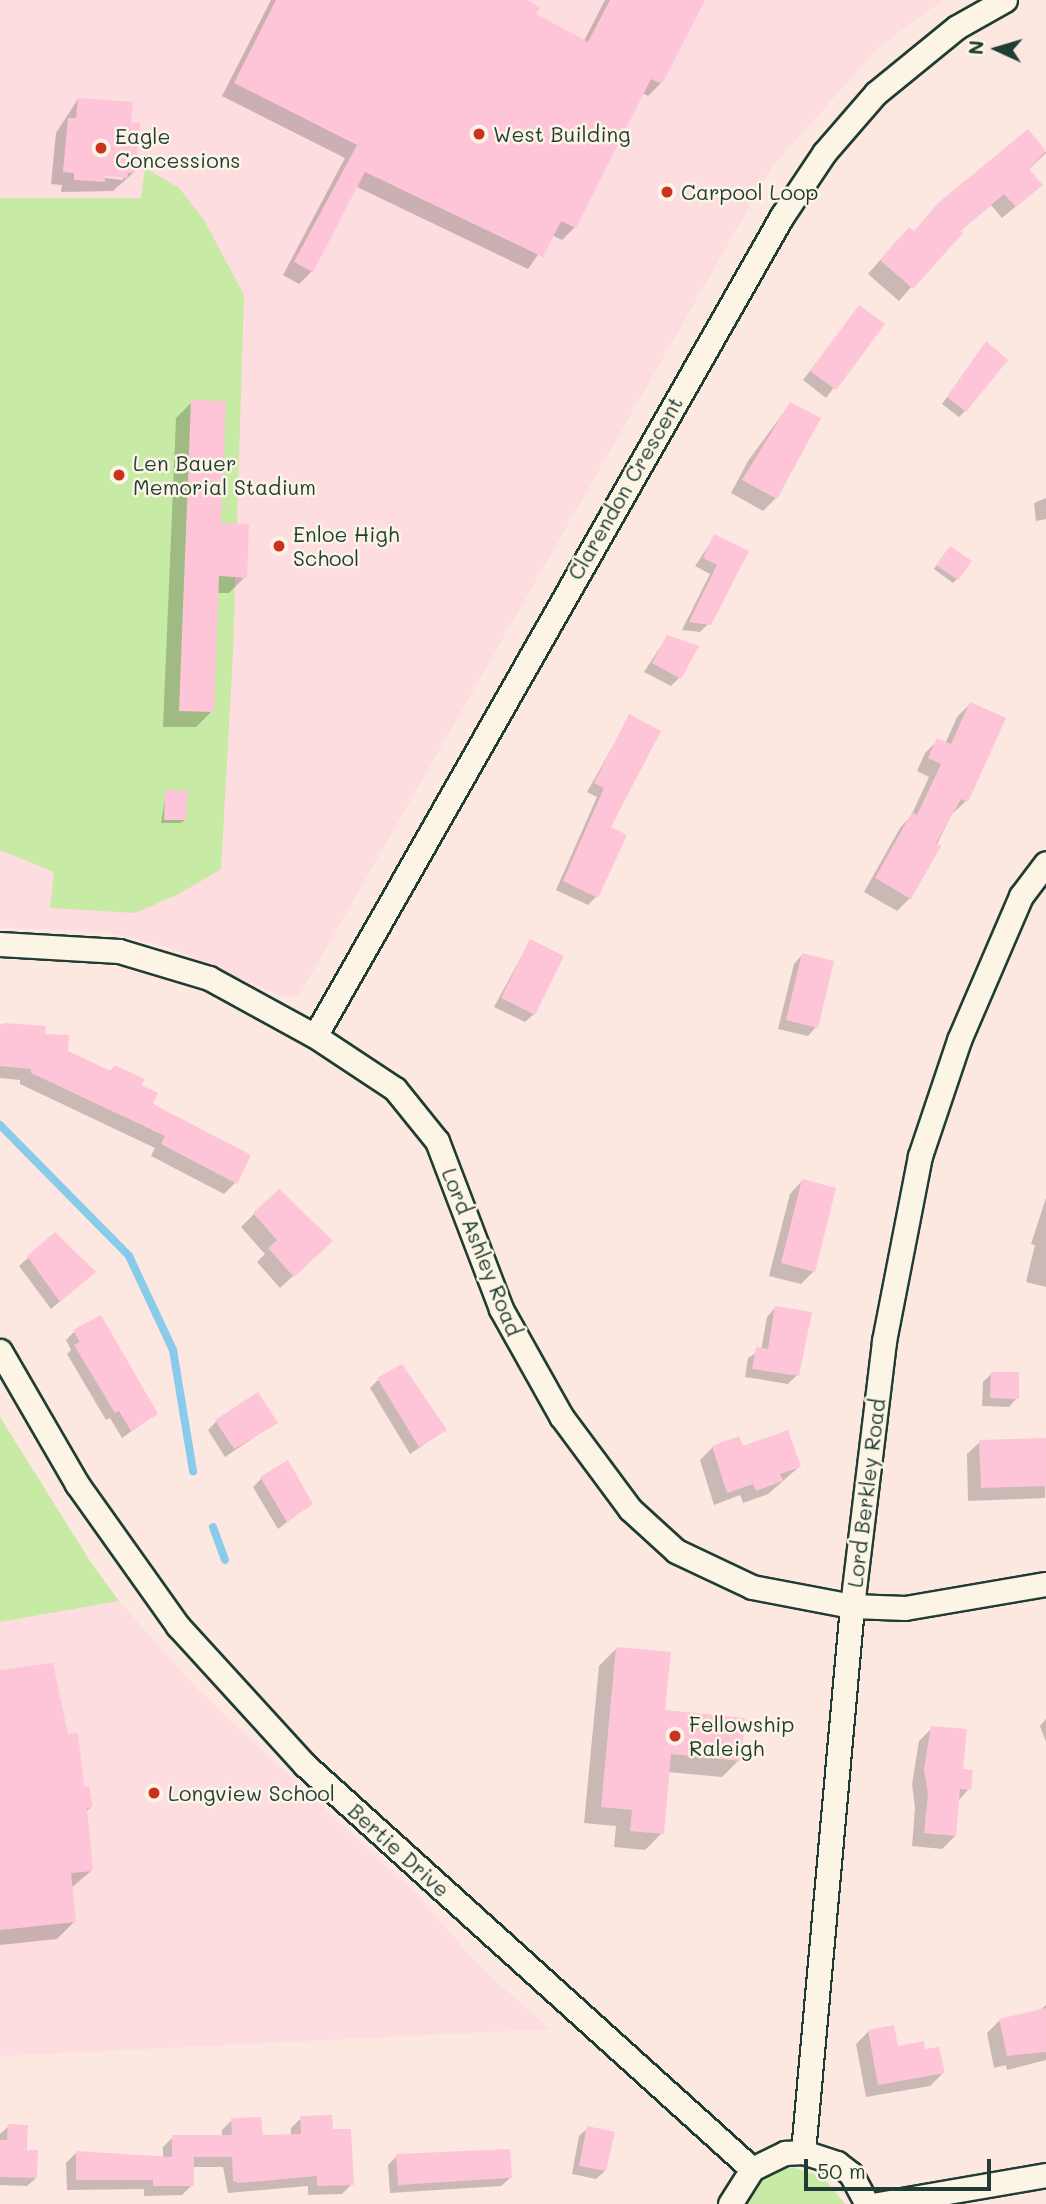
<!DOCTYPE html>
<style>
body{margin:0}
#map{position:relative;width:1046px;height:2204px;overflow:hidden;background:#fde7e1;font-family:Mali,sans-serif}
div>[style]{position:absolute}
.built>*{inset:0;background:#fddddf}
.green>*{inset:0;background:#c7eaa4}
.shadow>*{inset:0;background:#0003}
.stream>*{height:8px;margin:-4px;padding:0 4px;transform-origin:4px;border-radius:4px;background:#89cbeb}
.building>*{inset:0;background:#fec5d9}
.roads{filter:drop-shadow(2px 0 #1f3d34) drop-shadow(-2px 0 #1f3d34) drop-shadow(0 2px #1f3d34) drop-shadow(0 -2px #1f3d34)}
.minor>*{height:23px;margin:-11.5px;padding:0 11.5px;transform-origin:11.5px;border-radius:11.5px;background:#fcf5e5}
.dots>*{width:19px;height:19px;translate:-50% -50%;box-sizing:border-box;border:4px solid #fcf5e5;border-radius:50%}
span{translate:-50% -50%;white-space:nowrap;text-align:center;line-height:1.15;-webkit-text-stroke:5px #fcf5e5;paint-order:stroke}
.poi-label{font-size:21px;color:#1f3d34}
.left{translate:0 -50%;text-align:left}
.street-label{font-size:21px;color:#1f3d34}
.north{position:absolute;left:962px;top:14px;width:70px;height:70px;-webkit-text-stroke:5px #fcf5e5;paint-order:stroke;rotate:274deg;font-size:19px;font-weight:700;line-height:28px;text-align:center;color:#1f3d34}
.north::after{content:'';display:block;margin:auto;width:24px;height:32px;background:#1f3d34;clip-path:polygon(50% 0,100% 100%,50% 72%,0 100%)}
.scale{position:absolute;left:804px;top:2159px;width:187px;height:32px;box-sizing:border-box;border:4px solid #1f3d34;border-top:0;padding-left:9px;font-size:21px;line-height:24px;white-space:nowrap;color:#1f3d34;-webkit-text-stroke:5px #fcf5e5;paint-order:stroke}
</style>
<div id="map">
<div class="built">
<i style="clip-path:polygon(0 0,943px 0,879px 47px,772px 167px,300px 994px,284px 997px,168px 947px,106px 932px,0 927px)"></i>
<i style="clip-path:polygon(119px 1601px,200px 1692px,415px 1893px,484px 1971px,550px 2029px,0 2056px,0 1622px)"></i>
</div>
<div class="green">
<i style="clip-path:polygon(145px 168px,179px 188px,204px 220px,244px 295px,233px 655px,221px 869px,179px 894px,135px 913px,50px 908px,54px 872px,0 850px,0 198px,141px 198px)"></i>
<i style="clip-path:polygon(0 1417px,90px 1561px,119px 1601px,0 1622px)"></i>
<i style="clip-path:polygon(791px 2167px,823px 2177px,845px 2204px,741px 2204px,759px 2179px)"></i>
</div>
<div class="shadow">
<i style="clip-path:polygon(271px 0,523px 0,534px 15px,584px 41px,605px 0,703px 0,661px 83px,648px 96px,642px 93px,575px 227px,562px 240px,552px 235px,528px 269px,355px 186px,312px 271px,299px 284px,283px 275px,345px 158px,222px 96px)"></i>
<i style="clip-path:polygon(evenodd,78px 99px,129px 124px,133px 173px,113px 191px,61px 192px,62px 185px,51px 184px,56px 133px,78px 99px,96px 173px,123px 176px,123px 180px,96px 177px,96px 173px)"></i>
<i style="clip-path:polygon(1028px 131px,1046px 153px,1028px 170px,1027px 197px,1002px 218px,991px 205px,959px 232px,899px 301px,868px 274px,896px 242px,913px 233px)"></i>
<i style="clip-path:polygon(859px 307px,882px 325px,826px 398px,803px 380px)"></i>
<i style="clip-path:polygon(986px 343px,965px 411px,959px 417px,942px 404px)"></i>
<i style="clip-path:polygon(192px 402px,219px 525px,245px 577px,229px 593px,217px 593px,212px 711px,196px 727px,163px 727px,176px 418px)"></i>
<i style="clip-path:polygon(790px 404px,776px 498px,763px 511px,731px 493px,748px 461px)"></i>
<i style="clip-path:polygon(1046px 498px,1046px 519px,1036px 521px,1034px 503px)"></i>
<i style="clip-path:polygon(715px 536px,746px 552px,709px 623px,700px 632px,682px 630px,710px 574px,695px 566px)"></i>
<i style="clip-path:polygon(947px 551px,957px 579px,953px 583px,934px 569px)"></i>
<i style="clip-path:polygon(667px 637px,679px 678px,671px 686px,644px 672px)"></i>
<i style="clip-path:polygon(970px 704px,966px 801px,952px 814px,910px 898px,897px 911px,864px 892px,900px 828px,911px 816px,929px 777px,917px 771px,925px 753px,938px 740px,945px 744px,957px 717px)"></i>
<i style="clip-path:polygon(630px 716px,596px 897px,588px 905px,556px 890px,597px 797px,587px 792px)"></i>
<i style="clip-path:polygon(166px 792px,185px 820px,181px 823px,161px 823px)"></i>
<i style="clip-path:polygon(530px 941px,534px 1014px,525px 1022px,494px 1007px)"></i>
<i style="clip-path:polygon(802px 955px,816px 1027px,808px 1036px,778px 1029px,794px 964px)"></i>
<i style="clip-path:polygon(0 1026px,43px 1035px,66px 1052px,109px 1072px,114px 1067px,235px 1183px,224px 1194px,151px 1156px,155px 1148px,20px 1084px,20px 1080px,0 1078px)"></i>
<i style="clip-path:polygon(802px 1181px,814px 1271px,801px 1284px,769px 1276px,790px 1194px)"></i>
<i style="clip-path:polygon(1046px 1198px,1046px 1287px,1026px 1282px,1035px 1245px,1031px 1244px)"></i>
<i style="clip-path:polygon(254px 1214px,318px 1253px,280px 1288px,257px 1262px,265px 1254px,241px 1227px)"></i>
<i style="clip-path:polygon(55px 1234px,85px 1280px,51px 1309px,19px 1266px)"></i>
<i style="clip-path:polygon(775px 1308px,797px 1375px,788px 1384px,745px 1377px,748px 1358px,761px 1350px,767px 1317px)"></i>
<i style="clip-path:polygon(74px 1332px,156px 1414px,122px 1438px,110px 1418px,106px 1420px,67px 1354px,71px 1350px,66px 1340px)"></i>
<i style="clip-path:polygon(991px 1374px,1017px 1398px,1009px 1407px,982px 1406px,983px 1382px)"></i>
<i style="clip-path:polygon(378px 1380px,445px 1430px,410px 1454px,370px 1388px)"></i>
<i style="clip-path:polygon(216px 1422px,275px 1423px,225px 1457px,208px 1430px)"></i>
<i style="clip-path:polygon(1046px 1439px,1045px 1498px,968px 1501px,967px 1454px,980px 1442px)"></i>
<i style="clip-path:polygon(713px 1447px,742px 1449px,799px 1467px,768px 1494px,743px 1503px,740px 1495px,714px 1505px,700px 1460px)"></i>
<i style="clip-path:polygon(262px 1478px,311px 1504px,278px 1529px,253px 1487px)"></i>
<i style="clip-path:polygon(616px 1649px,663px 1712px,739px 1760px,722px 1777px,668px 1772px,662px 1833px,645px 1850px,614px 1847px,616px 1826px,584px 1823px,599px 1666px)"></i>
<i style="clip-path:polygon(0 1672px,66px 1736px,91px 1807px,85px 1812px,91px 1871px,71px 1888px,74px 1922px,57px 1939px,0 1945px)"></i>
<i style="clip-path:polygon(1046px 1719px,1046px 1742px,1040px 1726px)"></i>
<i style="clip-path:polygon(932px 1728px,969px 1789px,958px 1801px,955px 1836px,942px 1849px,912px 1846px,915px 1808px,912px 1784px,919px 1741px)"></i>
<i style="clip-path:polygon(1046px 2005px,1046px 2060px,1007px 2070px,1006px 2065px,994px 2068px,987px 2033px,1000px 2020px,1039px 2011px)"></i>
<i style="clip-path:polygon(869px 2031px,896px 2048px,943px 2073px,930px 2086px,866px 2097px,856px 2044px)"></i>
<i style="clip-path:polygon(301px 2118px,331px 2131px,352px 2184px,342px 2194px,308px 2195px,308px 2186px,228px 2193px,223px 2167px,192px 2167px,192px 2185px,182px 2195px,144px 2196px,144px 2189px,67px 2190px,66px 2163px,76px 2153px,163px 2158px,163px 2147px,173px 2137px,222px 2137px,222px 2130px,232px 2120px,261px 2137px,291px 2136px,291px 2128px)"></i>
<i style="clip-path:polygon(9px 2126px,36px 2178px,27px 2186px,0 2185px,0 2134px)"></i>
<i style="clip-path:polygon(588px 2128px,605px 2171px,596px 2179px,572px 2174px,579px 2136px)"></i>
<i style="clip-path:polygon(397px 2156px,510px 2178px,501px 2186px,390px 2193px,388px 2165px)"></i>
</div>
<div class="stream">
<i style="left:0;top:1125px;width:184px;rotate:45.4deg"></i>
<i style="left:129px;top:1256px;width:104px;rotate:64.9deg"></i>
<i style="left:173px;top:1350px;width:123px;rotate:80.6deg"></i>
<i style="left:213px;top:1527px;width:35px;rotate:70deg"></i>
</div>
<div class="building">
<i style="clip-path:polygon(276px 0,527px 0,540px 7px,536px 14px,588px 42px,610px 0,705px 0,662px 84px,651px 79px,576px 228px,561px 221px,543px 257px,365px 172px,313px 272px,294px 262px,357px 145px,234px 83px)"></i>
<i style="clip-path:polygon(78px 98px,133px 102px,131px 123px,140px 123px,135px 173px,128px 173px,127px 178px,105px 176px,105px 182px,74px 180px,74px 173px,63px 172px,68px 118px,76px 118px)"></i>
<i style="clip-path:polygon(1028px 129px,1046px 151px,1029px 169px,1043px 185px,1016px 207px,1004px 194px,960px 231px,963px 233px,913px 289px,880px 260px,909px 227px,914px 231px,938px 203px)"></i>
<i style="clip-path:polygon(859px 305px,885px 324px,836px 390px,810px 371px)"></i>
<i style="clip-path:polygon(986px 341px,1008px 360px,966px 412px,947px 397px)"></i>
<i style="clip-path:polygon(191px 400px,226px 401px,221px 523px,249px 524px,247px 578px,219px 576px,214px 712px,179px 711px)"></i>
<i style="clip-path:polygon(790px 402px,821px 418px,777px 499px,742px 480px)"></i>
<i style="clip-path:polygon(714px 534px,749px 551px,711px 625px,689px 622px,717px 565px,703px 558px)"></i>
<i style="clip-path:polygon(950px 546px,972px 561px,958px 580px,936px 565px)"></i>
<i style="clip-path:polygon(667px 635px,699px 646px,681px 679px,652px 663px)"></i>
<i style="clip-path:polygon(970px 702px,1006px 718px,968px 802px,961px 799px,956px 808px,936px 843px,941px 846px,911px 899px,875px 878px,912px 812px,917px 815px,941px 764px,928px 758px,937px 738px,951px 744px)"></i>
<i style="clip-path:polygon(629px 714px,661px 731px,611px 827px,627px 835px,598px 898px,563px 881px,604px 788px,594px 783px)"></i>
<i style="clip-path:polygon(165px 790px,188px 791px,186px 820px,164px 820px)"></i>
<i style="clip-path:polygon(530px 939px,564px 956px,535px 1015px,501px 998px)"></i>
<i style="clip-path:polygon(802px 953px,834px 961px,818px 1028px,786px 1020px)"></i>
<i style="clip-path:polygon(4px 1023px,46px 1026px,45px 1034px,69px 1035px,68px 1051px,111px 1071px,114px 1065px,145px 1079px,141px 1085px,158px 1093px,153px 1104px,251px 1155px,237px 1184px,161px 1144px,165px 1136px,31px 1073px,31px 1069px,0 1066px,0 1025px)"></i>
<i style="clip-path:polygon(802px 1179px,836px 1188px,815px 1272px,781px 1263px)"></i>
<i style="clip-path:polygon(279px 1189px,333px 1241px,294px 1277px,268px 1248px,277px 1240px,253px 1213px)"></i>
<i style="clip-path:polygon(55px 1232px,96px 1272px,60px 1302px,27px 1256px)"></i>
<i style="clip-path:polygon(775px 1306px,812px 1312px,799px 1376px,752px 1369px,756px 1347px,768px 1349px)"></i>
<i style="clip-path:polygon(101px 1315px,158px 1414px,131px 1431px,119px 1411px,115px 1413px,74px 1345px,80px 1342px,73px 1330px)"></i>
<i style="clip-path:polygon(402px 1364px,447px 1430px,419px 1447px,377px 1378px)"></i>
<i style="clip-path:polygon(991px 1372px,1019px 1372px,1019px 1399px,990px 1398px)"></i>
<i style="clip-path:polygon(258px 1392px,278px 1423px,234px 1449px,215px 1420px)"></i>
<i style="clip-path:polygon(788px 1430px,801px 1467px,780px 1474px,783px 1481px,756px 1491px,753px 1484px,727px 1493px,712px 1446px,739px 1436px,743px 1446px)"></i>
<i style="clip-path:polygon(1046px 1438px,1046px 1486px,981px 1488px,979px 1440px)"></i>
<i style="clip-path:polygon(288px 1460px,313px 1504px,287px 1522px,260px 1477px)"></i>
<i style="clip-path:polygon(616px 1647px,671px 1652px,665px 1710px,745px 1718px,741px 1761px,671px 1754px,664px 1834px,630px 1831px,632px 1810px,601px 1807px)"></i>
<i style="clip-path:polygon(53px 1663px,68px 1734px,78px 1733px,84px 1787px,89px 1786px,93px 1807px,87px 1808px,93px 1871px,71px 1873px,76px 1922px,0 1930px,0 1670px)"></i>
<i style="clip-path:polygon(931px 1726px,967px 1729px,963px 1769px,973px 1770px,971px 1790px,960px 1789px,956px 1836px,924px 1833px,928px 1794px,924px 1770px)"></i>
<i style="clip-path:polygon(1046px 2008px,1046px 2052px,1007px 2056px,999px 2019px)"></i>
<i style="clip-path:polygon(894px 2025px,898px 2046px,924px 2041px,925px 2049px,939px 2047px,945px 2073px,878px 2085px,868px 2030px)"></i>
<i style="clip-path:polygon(332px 2115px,333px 2129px,351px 2129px,354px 2185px,317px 2186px,317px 2176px,239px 2183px,233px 2181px,232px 2157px,194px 2157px,194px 2186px,153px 2186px,153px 2180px,76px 2180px,76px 2151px,172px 2157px,172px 2135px,232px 2135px,231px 2118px,261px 2117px,263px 2135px,301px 2134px,300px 2116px)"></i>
<i style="clip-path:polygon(8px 2124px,28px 2125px,27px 2150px,38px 2150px,37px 2178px,0 2177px,0 2140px,7px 2140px)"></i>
<i style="clip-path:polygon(587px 2126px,615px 2132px,606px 2171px,579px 2166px)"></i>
<i style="clip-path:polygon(510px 2149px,512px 2178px,398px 2185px,396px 2154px)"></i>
</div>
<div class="roads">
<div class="minor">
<i style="left:0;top:944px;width:119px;rotate:3.4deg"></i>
<i style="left:119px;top:951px;width:94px;rotate:16.7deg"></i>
<i style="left:209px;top:978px;width:121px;rotate:28.7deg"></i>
<i style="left:315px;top:1036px;width:96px;rotate:33.5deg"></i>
<i style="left:395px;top:1089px;width:67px;rotate:51.1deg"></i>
<i style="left:437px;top:1141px;width:180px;rotate:69.1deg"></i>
<i style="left:501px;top:1309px;width:123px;rotate:60.7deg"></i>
<i style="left:561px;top:1416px;width:116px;rotate:53.4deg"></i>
<i style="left:630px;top:1509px;width:62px;rotate:42.4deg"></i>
<i style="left:676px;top:1551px;width:84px;rotate:25.3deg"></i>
<i style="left:752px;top:1587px;width:102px;rotate:10.8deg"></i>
<i style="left:852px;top:1606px;width:53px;rotate:2.2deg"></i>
<i style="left:905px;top:1608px;width:143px;rotate:-9.7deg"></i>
<i style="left:315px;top:1036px;width:944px;rotate:-60.34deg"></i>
<i style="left:782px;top:216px;width:76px;rotate:-56.3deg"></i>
<i style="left:824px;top:153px;width:79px;rotate:-49.1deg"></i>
<i style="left:876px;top:93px;width:104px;rotate:-39.2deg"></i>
<i style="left:957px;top:27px;width:55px;rotate:-29.4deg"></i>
<i style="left:0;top:1351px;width:154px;rotate:59.9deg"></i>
<i style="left:77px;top:1484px;width:174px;rotate:54.6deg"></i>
<i style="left:178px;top:1626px;width:188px;rotate:47.6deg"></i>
<i style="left:305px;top:1765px;width:603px;rotate:42.11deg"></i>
<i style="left:803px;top:2152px;width:548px;rotate:-84.87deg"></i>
<i style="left:852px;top:1606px;width:267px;rotate:-83.1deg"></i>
<i style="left:884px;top:1341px;width:188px;rotate:-79deg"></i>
<i style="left:920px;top:1156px;width:122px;rotate:-71.4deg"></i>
<i style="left:959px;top:1040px;width:157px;rotate:-66.7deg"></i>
<i style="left:1021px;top:896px;width:41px;rotate:-52.9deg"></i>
<i style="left:730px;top:2204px;width:41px;rotate:-57.8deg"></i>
<i style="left:752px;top:2169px;width:37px;rotate:-26deg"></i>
<i style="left:785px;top:2153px;width:18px;rotate:-3deg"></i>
<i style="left:803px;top:2152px;width:36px;rotate:18deg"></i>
<i style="left:837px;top:2163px;width:18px;rotate:38deg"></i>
<i style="left:851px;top:2174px;width:34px;rotate:62deg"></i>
<i style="left:878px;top:2204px;width:170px;rotate:-9.8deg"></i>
</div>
</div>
<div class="dots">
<i style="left:479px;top:134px;background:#c8321e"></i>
<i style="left:101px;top:148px;background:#c8321e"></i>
<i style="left:667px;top:192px;background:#c8321e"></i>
<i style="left:119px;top:475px;background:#c8321e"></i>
<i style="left:279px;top:546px;background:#c8321e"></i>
<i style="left:675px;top:1736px;background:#c8321e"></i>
<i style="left:154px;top:1793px;background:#c8321e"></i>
</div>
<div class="poi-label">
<span class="left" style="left:493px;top:134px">West Building</span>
<span class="left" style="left:115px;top:148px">Eagle<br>Concessions</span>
<span class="left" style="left:681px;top:192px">Carpool Loop</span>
<span class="left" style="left:133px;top:475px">Len Bauer<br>Memorial Stadium</span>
<span class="left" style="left:293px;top:546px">Enloe High<br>School</span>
<span class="left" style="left:689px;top:1736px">Fellowship<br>Raleigh</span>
<span class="left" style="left:168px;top:1793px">Longview School</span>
</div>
<div class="street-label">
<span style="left:625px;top:488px;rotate:-60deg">Clarendon Crescent</span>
<span style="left:482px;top:1252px;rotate:68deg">Lord Ashley Road</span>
<span style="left:866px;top:1493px;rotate:-83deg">Lord Berkley Road</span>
<span style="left:399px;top:1850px;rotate:42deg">Bertie Drive</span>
</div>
<div class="north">N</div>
<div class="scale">50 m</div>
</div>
